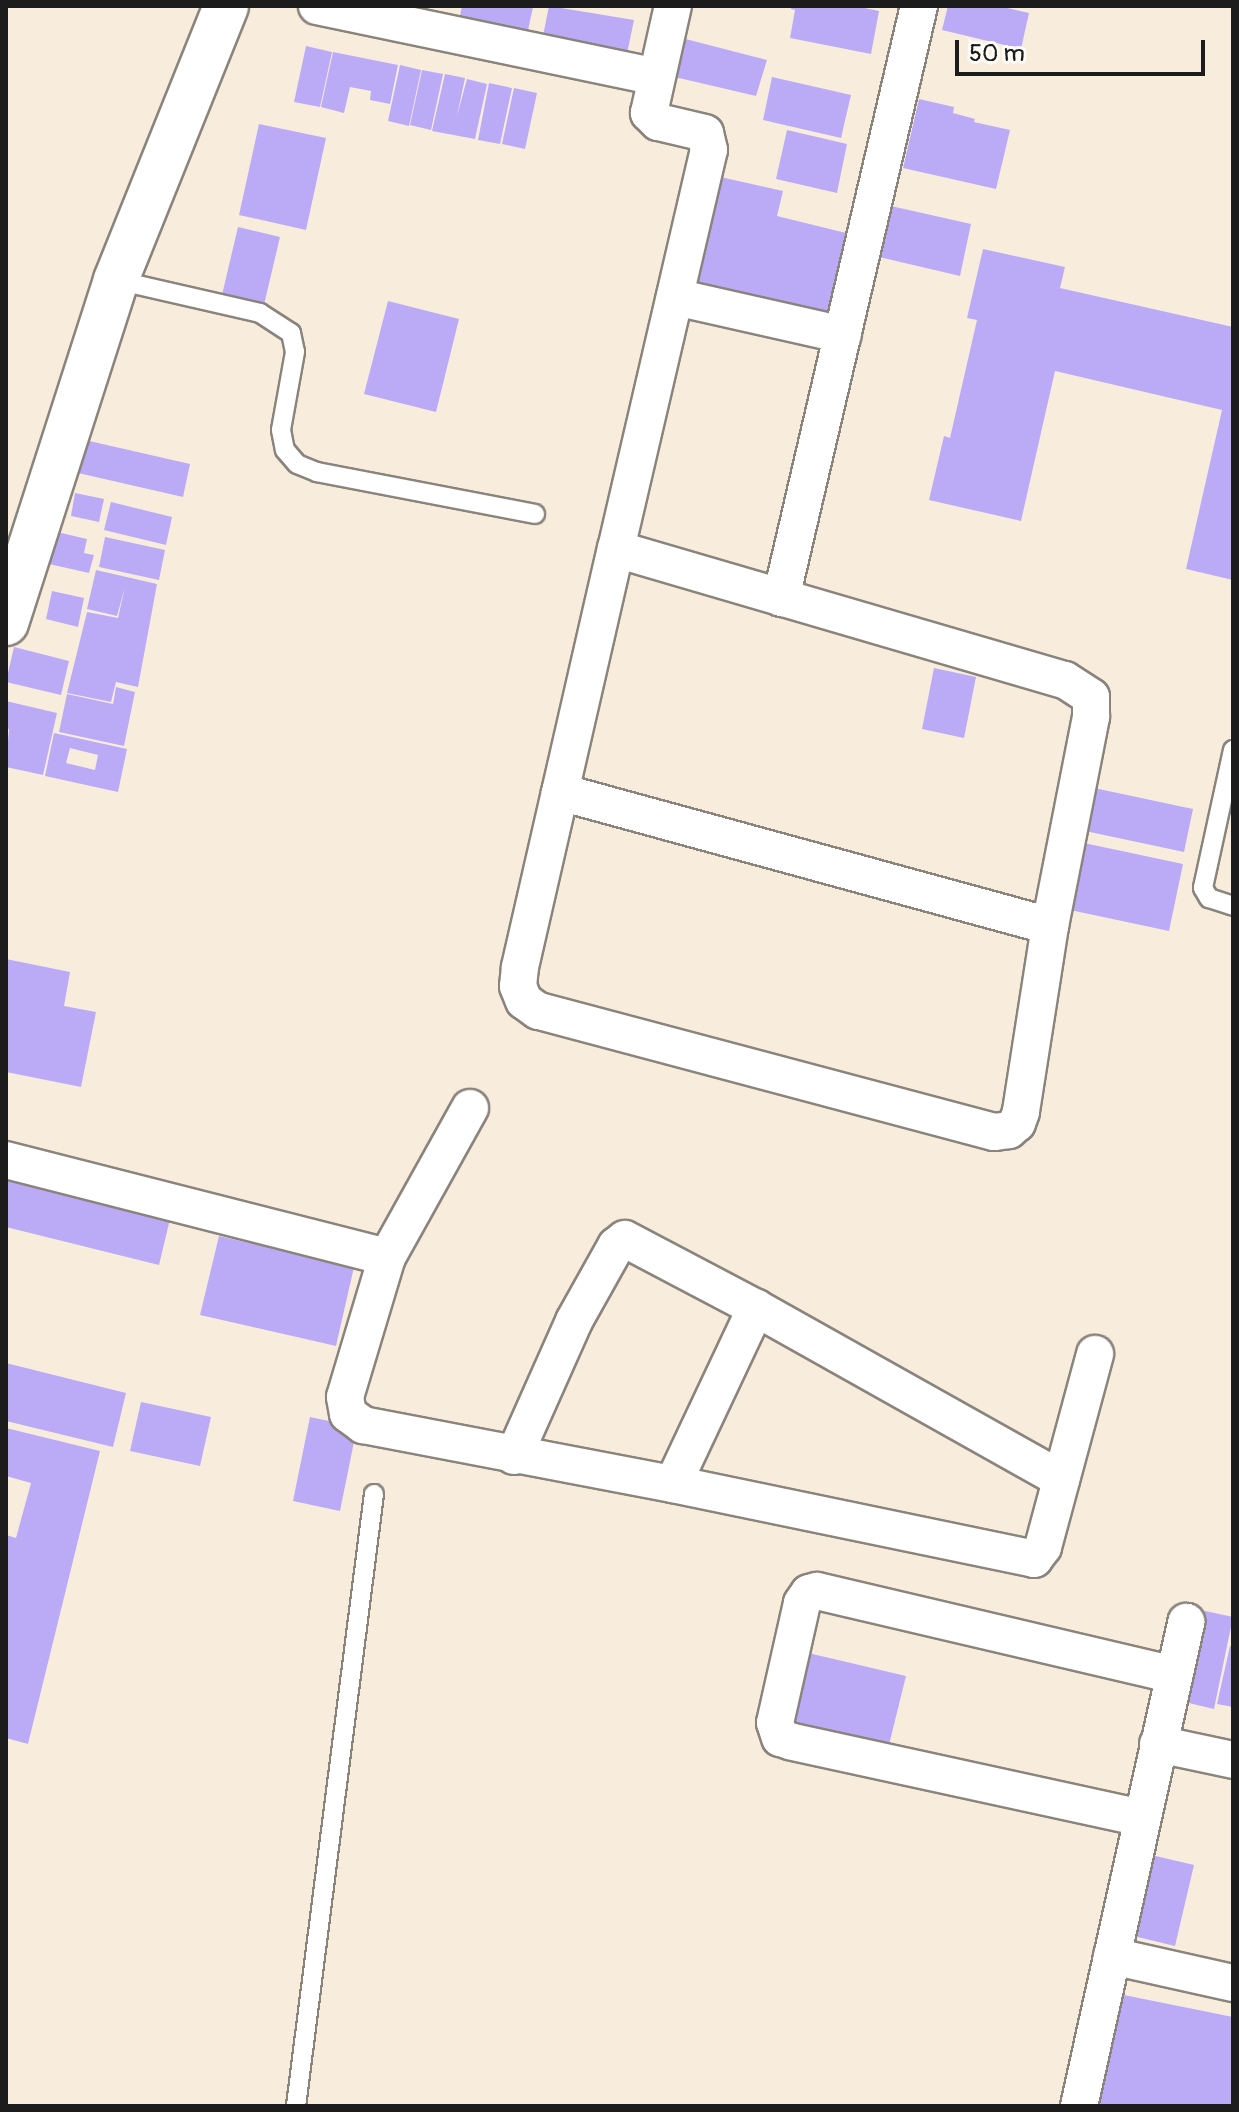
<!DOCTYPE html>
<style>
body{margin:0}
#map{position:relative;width:1239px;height:2112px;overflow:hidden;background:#f8eddd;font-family:Pangolin,sans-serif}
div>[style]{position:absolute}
.building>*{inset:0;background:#bbabf7}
.roads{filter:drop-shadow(2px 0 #8a847c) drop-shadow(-2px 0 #8a847c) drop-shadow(0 2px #8a847c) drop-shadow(0 -2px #8a847c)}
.lane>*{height:18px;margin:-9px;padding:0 9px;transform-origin:9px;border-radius:9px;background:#fff}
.street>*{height:36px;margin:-18px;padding:0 18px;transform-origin:18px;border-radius:18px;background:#fff}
.secondary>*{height:44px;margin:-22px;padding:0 22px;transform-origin:22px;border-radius:22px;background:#fff}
span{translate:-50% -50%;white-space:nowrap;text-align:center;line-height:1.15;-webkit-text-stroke:8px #fdfcf7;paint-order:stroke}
.frame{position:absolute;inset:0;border:8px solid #1c1c1c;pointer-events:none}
.scale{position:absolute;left:955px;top:40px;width:250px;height:36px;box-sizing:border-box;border:4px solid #1c1c1c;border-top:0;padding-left:10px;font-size:24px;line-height:28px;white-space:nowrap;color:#1c1c1c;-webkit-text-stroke:6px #fdfcf7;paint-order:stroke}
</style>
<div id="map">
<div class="building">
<i style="clip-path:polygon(462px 6px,533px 7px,524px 49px,456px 35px)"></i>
<i style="clip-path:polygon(549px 6px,634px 20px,624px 68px,540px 51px)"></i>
<i style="clip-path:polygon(791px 6px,855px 6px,879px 11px,871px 54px,790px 38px,795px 10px,791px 9px)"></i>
<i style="clip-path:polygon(948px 6px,999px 6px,1029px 13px,1021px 49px,942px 30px)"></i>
<i style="clip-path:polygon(674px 36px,767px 60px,756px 96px,666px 75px)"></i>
<i style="clip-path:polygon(306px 46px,332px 52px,320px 107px,294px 102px)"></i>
<i style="clip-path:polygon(333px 52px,398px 65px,390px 104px,370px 100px,371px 91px,350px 87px,344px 113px,321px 107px)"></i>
<i style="clip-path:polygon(400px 65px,421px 70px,409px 126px,388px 121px)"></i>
<i style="clip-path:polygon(422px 70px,443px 74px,431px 130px,410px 125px)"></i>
<i style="clip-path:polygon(445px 74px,465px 78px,457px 116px,467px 79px,487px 84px,475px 139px,432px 131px)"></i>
<i style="clip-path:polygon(772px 77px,851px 95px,841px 138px,763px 120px)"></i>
<i style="clip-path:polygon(489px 83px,512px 88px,500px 144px,478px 140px)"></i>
<i style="clip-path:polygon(514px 88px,537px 93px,525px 149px,502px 144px)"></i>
<i style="clip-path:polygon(919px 99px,954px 107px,953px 113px,975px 119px,974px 122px,1010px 130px,996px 189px,903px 168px)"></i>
<i style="clip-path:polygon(259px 124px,326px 138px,306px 230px,239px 215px)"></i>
<i style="clip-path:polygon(787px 130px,847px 144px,837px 193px,776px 179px)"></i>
<i style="clip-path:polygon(707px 174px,783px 191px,777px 216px,850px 234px,831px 316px,682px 282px)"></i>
<i style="clip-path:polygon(891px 206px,971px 224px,960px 276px,879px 257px)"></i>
<i style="clip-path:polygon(238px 227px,280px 237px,263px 309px,221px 299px)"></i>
<i style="clip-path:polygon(983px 249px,1065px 267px,1060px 288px,1233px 327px,1233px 580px,1186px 569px,1222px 410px,1055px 371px,1021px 521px,929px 500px,944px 436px,950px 438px,977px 320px,967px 318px)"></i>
<i style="clip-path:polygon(388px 301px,459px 319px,436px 412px,364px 394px)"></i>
<i style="clip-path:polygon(85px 440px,190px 464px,183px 497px,78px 473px)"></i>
<i style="clip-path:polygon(75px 493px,104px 499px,99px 522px,71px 516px)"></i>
<i style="clip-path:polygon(111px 502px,172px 517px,166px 545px,104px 530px)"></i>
<i style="clip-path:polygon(57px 532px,87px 539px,84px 553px,94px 555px,89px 573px,49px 564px)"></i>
<i style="clip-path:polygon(105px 537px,165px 550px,159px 580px,99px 567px)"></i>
<i style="clip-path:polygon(96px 570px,157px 584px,138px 687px,116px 682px,111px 702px,67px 693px,87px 612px,118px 618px,125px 587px,117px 616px,87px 609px)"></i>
<i style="clip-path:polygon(52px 591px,84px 598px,78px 627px,46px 619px)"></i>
<i style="clip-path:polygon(14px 647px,69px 661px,61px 695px,6px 682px)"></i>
<i style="clip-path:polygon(934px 668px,976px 677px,964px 738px,922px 729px)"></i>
<i style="clip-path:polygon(116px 687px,135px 692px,124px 746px,59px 732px,67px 694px,113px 704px)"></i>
<i style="clip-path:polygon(6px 701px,57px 713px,43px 775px,6px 767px,9px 729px,6px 728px)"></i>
<i style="clip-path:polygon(evenodd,54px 733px,127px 749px,118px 792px,45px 776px,54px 733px,70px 748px,98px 755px,95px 770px,66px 763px,70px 748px)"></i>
<i style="clip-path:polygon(1094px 788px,1193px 809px,1184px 852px,1085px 831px)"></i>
<i style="clip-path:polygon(1084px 843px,1183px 864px,1169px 931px,1070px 910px)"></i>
<i style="clip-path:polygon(6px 959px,70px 972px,64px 1006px,96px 1012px,81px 1087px,6px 1072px)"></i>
<i style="clip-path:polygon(6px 1175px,171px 1215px,159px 1265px,6px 1227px)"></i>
<i style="clip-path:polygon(219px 1236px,354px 1267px,336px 1346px,200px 1315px)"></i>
<i style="clip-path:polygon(6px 1363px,126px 1393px,113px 1447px,6px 1421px)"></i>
<i style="clip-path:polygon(141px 1402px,211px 1417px,200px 1466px,130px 1451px)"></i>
<i style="clip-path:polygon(310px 1417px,357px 1427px,340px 1511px,293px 1501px)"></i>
<i style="clip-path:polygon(6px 1428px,100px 1451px,28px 1744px,6px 1738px,6px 1535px,16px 1538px,31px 1483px,6px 1476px)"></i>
<i style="clip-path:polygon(1196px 1609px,1233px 1617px,1214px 1709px,1176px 1700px)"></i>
<i style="clip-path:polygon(1230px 1646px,1233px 1647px,1233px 1707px,1217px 1704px)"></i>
<i style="clip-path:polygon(804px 1652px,906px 1676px,888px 1749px,790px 1727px)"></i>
<i style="clip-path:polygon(1143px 1853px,1194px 1865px,1175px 1946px,1125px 1934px)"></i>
<i style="clip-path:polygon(1119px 1994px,1233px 2017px,1233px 2106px,1096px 2106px)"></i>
</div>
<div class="roads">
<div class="lane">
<i style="left:116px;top:280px;width:148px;rotate:12.9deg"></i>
<i style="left:260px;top:313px;width:37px;rotate:33deg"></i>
<i style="left:291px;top:333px;width:19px;rotate:78deg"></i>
<i style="left:295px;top:352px;width:79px;rotate:100.2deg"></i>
<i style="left:281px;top:430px;width:20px;rotate:79deg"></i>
<i style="left:285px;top:450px;width:18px;rotate:49deg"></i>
<i style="left:297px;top:464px;width:22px;rotate:22deg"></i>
<i style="left:317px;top:472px;width:222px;rotate:10.9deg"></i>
<i style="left:1233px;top:750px;width:141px;rotate:102.3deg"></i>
<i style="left:1203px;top:888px;width:12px;rotate:59deg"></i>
<i style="left:1209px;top:898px;width:25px;rotate:18deg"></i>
<i style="left:296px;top:2106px;width:617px;rotate:-82.74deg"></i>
</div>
<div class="street">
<i style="left:317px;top:6px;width:346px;rotate:11.8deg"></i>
<i style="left:675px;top:297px;width:172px;rotate:12.7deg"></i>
<i style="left:616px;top:549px;width:468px;rotate:16.3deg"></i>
<i style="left:1065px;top:680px;width:31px;rotate:33deg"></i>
<i style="left:1091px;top:697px;width:20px;rotate:90deg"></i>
<i style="left:1091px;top:717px;width:213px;rotate:101.1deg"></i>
<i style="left:1050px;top:926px;width:188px;rotate:98.9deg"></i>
<i style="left:1021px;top:1112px;width:12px;rotate:110deg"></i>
<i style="left:1017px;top:1123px;width:11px;rotate:139deg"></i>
<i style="left:1009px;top:1130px;width:15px;rotate:172deg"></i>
<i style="left:994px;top:1132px;width:472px;rotate:-165.1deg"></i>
<i style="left:538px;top:1011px;width:17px;rotate:-144deg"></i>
<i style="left:524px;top:1001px;width:16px;rotate:-112deg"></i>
<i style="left:518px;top:986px;width:19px;rotate:-84deg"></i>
<i style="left:520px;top:967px;width:429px;rotate:-77.1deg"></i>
<i style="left:616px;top:549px;width:410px;rotate:-76.9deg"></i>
<i style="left:709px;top:150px;width:17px;rotate:-103deg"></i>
<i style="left:705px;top:133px;width:48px;rotate:-166.8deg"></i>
<i style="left:658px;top:122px;width:13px;rotate:-135deg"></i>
<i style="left:649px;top:113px;width:110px;rotate:-77.4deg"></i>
<i style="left:781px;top:598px;width:608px;rotate:-76.88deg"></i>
<i style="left:560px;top:792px;width:508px;rotate:15.29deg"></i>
<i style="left:470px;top:1108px;width:171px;rotate:119.1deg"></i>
<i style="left:387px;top:1257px;width:146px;rotate:106.7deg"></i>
<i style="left:345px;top:1397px;width:17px;rotate:80deg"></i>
<i style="left:348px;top:1414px;width:19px;rotate:36deg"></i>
<i style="left:363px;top:1425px;width:316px;rotate:10.8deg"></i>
<i style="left:673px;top:1484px;width:369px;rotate:11.7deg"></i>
<i style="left:1034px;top:1559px;width:15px;rotate:-53deg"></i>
<i style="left:1043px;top:1547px;width:200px;rotate:-74.9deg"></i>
<i style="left:6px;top:1160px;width:393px;rotate:14.3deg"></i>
<i style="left:514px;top:1456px;width:148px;rotate:-66deg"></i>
<i style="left:574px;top:1321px;width:86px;rotate:-60.8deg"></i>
<i style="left:616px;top:1246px;width:11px;rotate:-38deg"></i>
<i style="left:625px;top:1239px;width:148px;rotate:27.8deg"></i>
<i style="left:756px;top:1308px;width:350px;rotate:29.3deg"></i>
<i style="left:673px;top:1484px;width:195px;rotate:-64.8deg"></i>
<i style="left:1158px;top:1744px;width:77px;rotate:12deg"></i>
<i style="left:1142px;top:1818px;width:360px;rotate:-167.7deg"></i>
<i style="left:790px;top:1741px;width:10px;rotate:-163deg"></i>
<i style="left:780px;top:1738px;width:16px;rotate:-108deg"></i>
<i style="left:775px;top:1723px;width:123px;rotate:-77.3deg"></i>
<i style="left:802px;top:1603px;width:12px;rotate:-55deg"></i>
<i style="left:809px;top:1593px;width:8px;rotate:-14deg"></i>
<i style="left:817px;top:1591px;width:367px;rotate:13.2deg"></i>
<i style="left:1112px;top:1956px;width:124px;rotate:12.6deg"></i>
<i style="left:1079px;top:2106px;width:496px;rotate:-77.5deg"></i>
</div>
<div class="secondary">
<i style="left:6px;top:623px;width:360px;rotate:-72.2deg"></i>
<i style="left:116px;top:280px;width:295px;rotate:-68.1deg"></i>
</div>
</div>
<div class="frame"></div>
<div class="scale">50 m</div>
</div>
